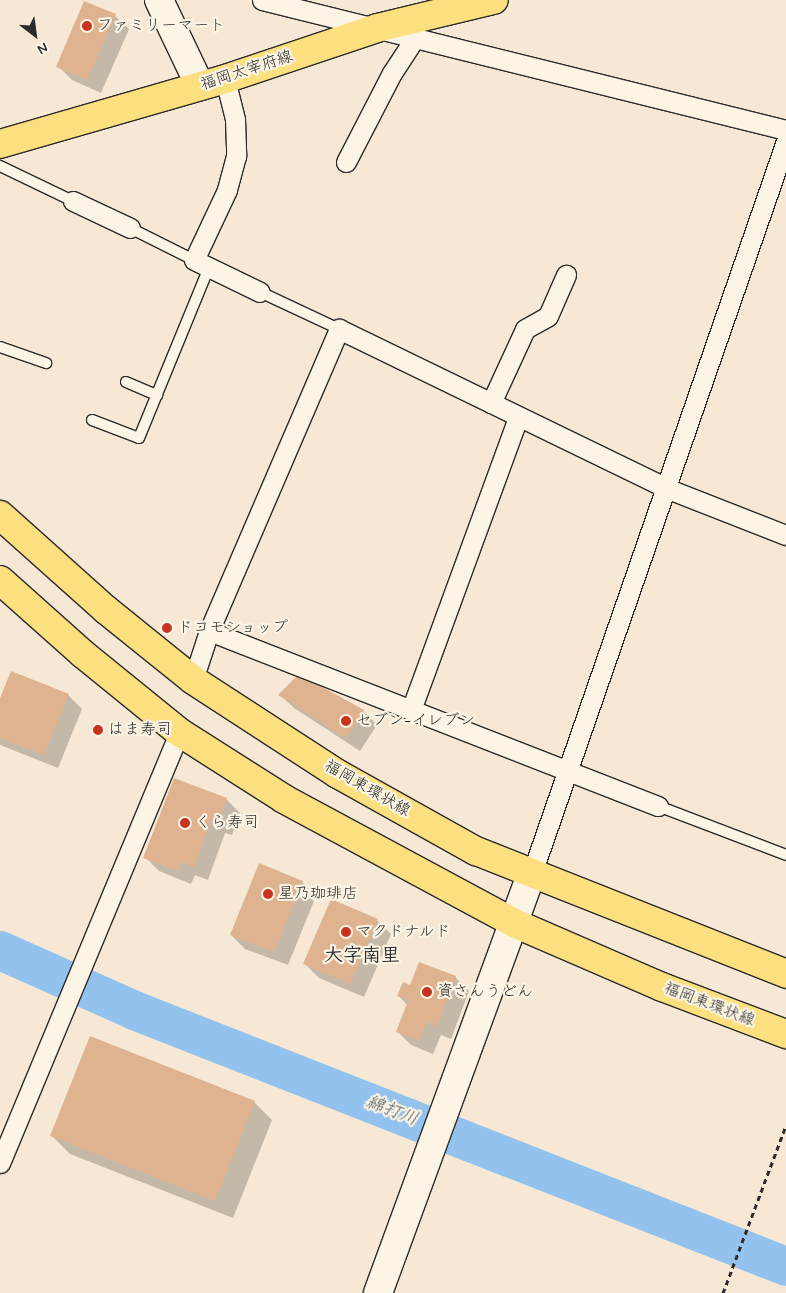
<!DOCTYPE html>
<meta charset="utf-8">
<style>
body{margin:0}
#map{position:relative;width:786px;height:1293px;overflow:hidden;background:#f6e8d4;font-family:Mynerve,"Klee One",sans-serif}
div>[style]{position:absolute}
.shadow>*{inset:0;background:#0003}
.river>*{height:39px;margin:-19.5px;padding:0 19.5px;transform-origin:19.5px;border-radius:19.5px;background:#94c2ee}
.building>*{inset:0;background:#e0b390}
.path>*{height:3px;margin-top:-1.5px;transform-origin:0;background:repeating-linear-gradient(90deg,#2b2b2b 0 5px,transparent 0 9px)}
.roads{filter:drop-shadow(1px 0 #2b2b2b) drop-shadow(-1px 0 #2b2b2b) drop-shadow(0 1px #2b2b2b) drop-shadow(0 -1px #2b2b2b)}
.lane>*{height:10px;margin:-5px;padding:0 5px;transform-origin:5px;border-radius:5px;background:#fcf5e5}
.street>*{height:19px;margin:-9.5px;padding:0 9.5px;transform-origin:9.5px;border-radius:9.5px;background:#fcf5e5}
.secondary>*{height:28px;margin:-14px;padding:0 14px;transform-origin:14px;border-radius:14px;background:#fcf5e5}
.primary>*{height:28px;margin:-14px;padding:0 14px;transform-origin:14px;border-radius:14px;background:#fce080}
.dots>*{width:14px;height:14px;translate:-50% -50%;box-sizing:border-box;border:2px solid #fcf5e5;border-radius:50%}
span{translate:-50% -50%;white-space:nowrap;text-align:center;line-height:1.15;-webkit-text-stroke:4.5px #fcf5e5;paint-order:stroke}
.poi-label{font-size:16px;color:#2b2b2b}
.left{translate:0 -50%;text-align:left}
.street-label{font-size:16px;color:#2b2b2b}
.water-label{font-size:18px;color:#4a5866;font-style:italic}
.quarter-label{font-size:19px;color:#2b2b2b;font-weight:700}
.north{position:absolute;left:10px;top:10px;width:50px;height:50px;-webkit-text-stroke:4px #fcf5e5;paint-order:stroke;rotate:150deg;font-size:14px;font-weight:700;line-height:20px;text-align:center;color:#2b2b2b}
.north::after{content:'';display:block;margin:auto;width:18px;height:22px;background:#2b2b2b;clip-path:polygon(50% 0,100% 100%,50% 72%,0 100%)}
</style>
<div id="map">
<div class="shadow">
<i style="clip-path:polygon(115px 16px,129px 29px,101px 93px,72px 80px,58px 66px)"></i>
<i style="clip-path:polygon(300px 676px,363px 711px,377px 725px,360px 751px,294px 708px,280px 695px)"></i>
<i style="clip-path:polygon(68px 695px,82px 709px,58px 768px,0 745px,0 701px)"></i>
<i style="clip-path:polygon(226px 799px,240px 813px,232px 835px,225px 833px,208px 880px,195px 875px,191px 884px,159px 871px,145px 857px)"></i>
<i style="clip-path:polygon(302px 882px,316px 896px,288px 965px,245px 949px,231px 935px)"></i>
<i style="clip-path:polygon(377px 920px,391px 934px,364px 997px,319px 978px,305px 964px)"></i>
<i style="clip-path:polygon(455px 977px,469px 991px,451px 1039px,441px 1035px,433px 1054px,411px 1045px,397px 1031px,407px 1005px,399px 996px,411px 987px)"></i>
<i style="clip-path:polygon(254px 1102px,272px 1120px,233px 1218px,70px 1154px,52px 1136px)"></i>
</div>
<div class="river">
<i style="left:0;top:950px;width:147px;rotate:24.1deg"></i>
<i style="left:134px;top:1010px;width:700px;rotate:21.44deg"></i>
</div>
<div class="building">
<i style="clip-path:polygon(84px 1px,116px 14px,87px 80px,56px 67px)"></i>
<i style="clip-path:polygon(11px 671px,69px 694px,44px 755px,0 738px,0 698px)"></i>
<i style="clip-path:polygon(299px 674px,364px 710px,346px 738px,278px 695px)"></i>
<i style="clip-path:polygon(174px 778px,227px 798px,218px 822px,211px 820px,194px 867px,181px 862px,178px 871px,143px 858px)"></i>
<i style="clip-path:polygon(259px 863px,303px 881px,274px 952px,230px 935px)"></i>
<i style="clip-path:polygon(331px 899px,378px 919px,350px 984px,303px 964px)"></i>
<i style="clip-path:polygon(419px 962px,456px 976px,437px 1026px,427px 1022px,419px 1041px,396px 1032px,408px 1001px,397px 996px,403px 982px,410px 985px)"></i>
<i style="clip-path:polygon(90px 1036px,255px 1101px,215px 1201px,50px 1136px)"></i>
</div>
<div class="path">
<i style="left:723px;top:1293px;width:179px;rotate:-69.4deg"></i>
</div>
<div class="roads">
<div class="lane">
<i style="left:0;top:166px;width:81px;rotate:25.6deg"></i>
<i style="left:130px;top:228px;width:72px;rotate:26.6deg"></i>
<i style="left:260px;top:292px;width:87px;rotate:25.1deg"></i>
<i style="left:0;top:347px;width:49px;rotate:19.2deg"></i>
<i style="left:126px;top:382px;width:34px;rotate:23deg"></i>
<i style="left:92px;top:420px;width:50px;rotate:21deg"></i>
<i style="left:139px;top:438px;width:185px;rotate:-67.7deg"></i>
<i style="left:658px;top:806px;width:137px;rotate:20.9deg"></i>
</div>
<div class="street">
<i style="left:262px;top:0;width:540px;rotate:13.93deg"></i>
<i style="left:225px;top:79px;width:41px;rotate:76deg"></i>
<i style="left:235px;top:119px;width:37px;rotate:88deg"></i>
<i style="left:236px;top:156px;width:35px;rotate:105deg"></i>
<i style="left:227px;top:190px;width:77px;rotate:115.2deg"></i>
<i style="left:194px;top:260px;width:73px;rotate:25.9deg"></i>
<i style="left:346px;top:162px;width:100px;rotate:-62.7deg"></i>
<i style="left:392px;top:73px;width:42px;rotate:-56.7deg"></i>
<i style="left:73px;top:201px;width:63px;rotate:25.3deg"></i>
<i style="left:491px;top:403px;width:81px;rotate:-65.3deg"></i>
<i style="left:525px;top:329px;width:26px;rotate:-29deg"></i>
<i style="left:548px;top:316px;width:45px;rotate:-66.3deg"></i>
<i style="left:209px;top:631px;width:482px;rotate:21.3deg"></i>
<i style="left:193px;top:680px;width:52px;rotate:-71.9deg"></i>
<i style="left:209px;top:631px;width:329px;rotate:-66.7deg"></i>
<i style="left:339px;top:329px;width:364px;rotate:25.9deg"></i>
<i style="left:666px;top:488px;width:129px;rotate:21.4deg"></i>
<i style="left:411px;top:710px;width:312px;rotate:-69.9deg"></i>
<i style="left:532px;top:873px;width:775px;rotate:-70.86deg"></i>
<i style="left:0;top:1163px;width:467px;rotate:-67.4deg"></i>
</div>
<div class="secondary">
<i style="left:159px;top:0;width:95px;rotate:64.5deg"></i>
<i style="left:378px;top:1293px;width:447px;rotate:-69.9deg"></i>
</div>
<div class="primary">
<i style="left:0;top:144px;width:234px;rotate:-16.1deg"></i>
<i style="left:225px;top:79px;width:160px;rotate:-18.5deg"></i>
<i style="left:377px;top:28px;width:120px;rotate:-13.5deg"></i>
<i style="left:0;top:515px;width:141px;rotate:41.8deg"></i>
<i style="left:105px;top:609px;width:113px;rotate:38.9deg"></i>
<i style="left:193px;top:680px;width:173px;rotate:33deg"></i>
<i style="left:338px;top:774px;width:158px;rotate:29.2deg"></i>
<i style="left:476px;top:851px;width:334px;rotate:21.6deg"></i>
<i style="left:0;top:580px;width:111px;rotate:41.7deg"></i>
<i style="left:83px;top:654px;width:124px;rotate:39.1deg"></i>
<i style="left:179px;top:732px;width:125px;rotate:32.5deg"></i>
<i style="left:284px;top:799px;width:261px;rotate:28.3deg"></i>
<i style="left:514px;top:923px;width:161px;rotate:23.4deg"></i>
<i style="left:662px;top:987px;width:133px;rotate:20.8deg"></i>
</div>
</div>
<div class="dots">
<i style="left:87px;top:26px;background:#c8321e"></i>
<i style="left:167px;top:628px;background:#c8321e"></i>
<i style="left:346px;top:721px;background:#c8321e"></i>
<i style="left:98px;top:730px;background:#c8321e"></i>
<i style="left:185px;top:823px;background:#c8321e"></i>
<i style="left:268px;top:894px;background:#c8321e"></i>
<i style="left:346px;top:932px;background:#c8321e"></i>
<i style="left:427px;top:992px;background:#c8321e"></i>
</div>
<div class="poi-label">
<span class="left" style="left:97px;top:26px">ファミリーマート</span>
<span class="left" style="left:177px;top:628px">ドコモショップ</span>
<span class="left" style="left:356px;top:721px">セブン-イレブン</span>
<span class="left" style="left:108px;top:730px">はま寿司</span>
<span class="left" style="left:195px;top:823px">くら寿司</span>
<span class="left" style="left:278px;top:894px">星乃珈琲店</span>
<span class="left" style="left:356px;top:932px">マクドナルド</span>
<span class="left" style="left:437px;top:992px">資さんうどん</span>
</div>
<div class="street-label">
<span style="left:247px;top:71px;rotate:-18deg">福岡太宰府線</span>
<span style="left:367px;top:789px;rotate:30deg">福岡東環状線</span>
<span style="left:709px;top:1005px;rotate:21deg">福岡東環状線</span>
</div>
<div class="water-label">
<span style="left:392px;top:1111px;rotate:21deg">綿打川</span>
</div>
<div class="quarter-label">
<span style="left:362px;top:956px">大字南里</span>
</div>
<div class="north">N</div>
</div>
